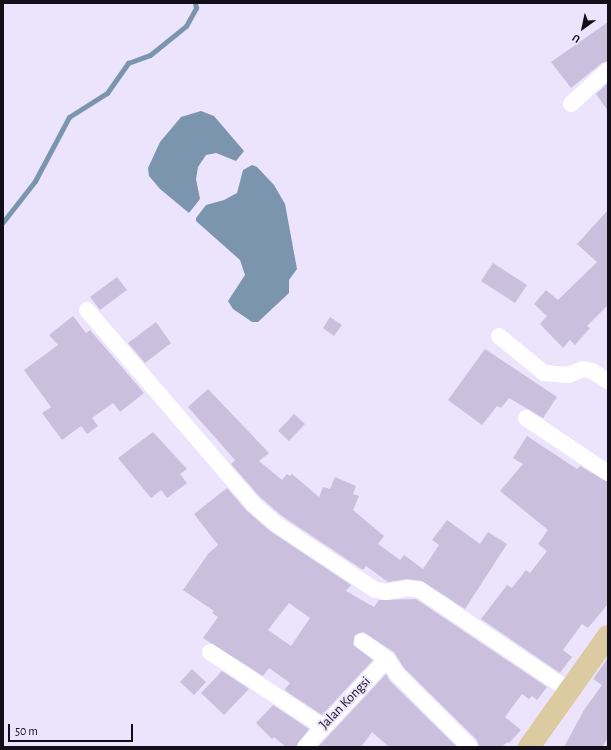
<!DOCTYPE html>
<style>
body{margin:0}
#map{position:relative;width:611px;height:750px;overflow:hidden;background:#ece4fd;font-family:"Alegreya Sans",sans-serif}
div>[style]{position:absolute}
.water>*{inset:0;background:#7c95af}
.stream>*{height:5px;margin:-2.5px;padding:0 2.5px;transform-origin:2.5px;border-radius:2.5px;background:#7c95af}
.building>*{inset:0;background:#cac0de}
.street>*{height:16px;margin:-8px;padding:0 8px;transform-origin:8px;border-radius:8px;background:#fff}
.primary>*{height:22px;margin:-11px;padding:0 11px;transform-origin:11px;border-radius:11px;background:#dccaa1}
span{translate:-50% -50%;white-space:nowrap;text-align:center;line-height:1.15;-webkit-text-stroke:4px #ece4fd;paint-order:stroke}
.street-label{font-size:14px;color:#120f19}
.frame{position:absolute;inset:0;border:4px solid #120f19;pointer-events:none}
.north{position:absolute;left:563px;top:8px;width:40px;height:40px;-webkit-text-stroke:3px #ece4fd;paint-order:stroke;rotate:213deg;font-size:11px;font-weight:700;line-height:16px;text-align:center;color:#120f19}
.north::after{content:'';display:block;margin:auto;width:14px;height:18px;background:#120f19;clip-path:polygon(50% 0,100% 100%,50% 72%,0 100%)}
.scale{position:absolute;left:8px;top:724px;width:125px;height:18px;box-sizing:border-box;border:2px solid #120f19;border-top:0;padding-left:5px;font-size:12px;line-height:14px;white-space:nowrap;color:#120f19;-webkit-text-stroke:3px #ece4fd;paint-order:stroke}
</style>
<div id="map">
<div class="water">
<i style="clip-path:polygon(201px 111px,214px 116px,244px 151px,236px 161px,216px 153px,206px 155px,198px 167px,196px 179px,200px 199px,189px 213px,160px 189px,149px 176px,148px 168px,160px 142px,181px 117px)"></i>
<i style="clip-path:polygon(252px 165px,257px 167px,274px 185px,285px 204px,297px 269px,289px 280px,289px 293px,258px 322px,252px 322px,233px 309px,228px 301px,245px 275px,240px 260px,196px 221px,196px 218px,206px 205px,224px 200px,237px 193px,243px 170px)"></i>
</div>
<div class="stream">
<i style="left:3px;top:222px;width:52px;rotate:-52deg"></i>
<i style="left:35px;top:181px;width:72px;rotate:-62deg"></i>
<i style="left:69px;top:117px;width:45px;rotate:-32.3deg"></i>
<i style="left:107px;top:93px;width:37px;rotate:-55deg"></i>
<i style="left:128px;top:63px;width:23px;rotate:-20deg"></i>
<i style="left:150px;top:55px;width:46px;rotate:-38.9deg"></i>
<i style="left:186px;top:26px;width:21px;rotate:-61deg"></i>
<i style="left:196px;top:8px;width:5px;rotate:-101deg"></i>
</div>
<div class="building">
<i style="clip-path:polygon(608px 22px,608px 61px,602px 63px,571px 88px,551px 62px)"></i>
<i style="clip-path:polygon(608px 83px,608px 111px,596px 94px)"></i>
<i style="clip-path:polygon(608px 210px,608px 305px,587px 326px,590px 328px,575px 345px,570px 340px,563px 348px,540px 324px,547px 316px,534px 304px,546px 290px,558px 300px,597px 262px,577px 244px)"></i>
<i style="clip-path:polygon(493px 263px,527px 285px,515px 303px,481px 281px)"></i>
<i style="clip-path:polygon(117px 277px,127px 290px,100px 310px,90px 297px)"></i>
<i style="clip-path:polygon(73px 316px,86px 333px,90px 330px,144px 393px,120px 412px,113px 403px,92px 418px,98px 426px,87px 434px,81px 426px,62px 440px,42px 413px,51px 407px,24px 370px,58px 345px,49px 335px)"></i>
<i style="clip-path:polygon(330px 317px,342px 325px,334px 336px,323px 328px)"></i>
<i style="clip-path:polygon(156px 322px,171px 343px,145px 363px,128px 343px)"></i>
<i style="clip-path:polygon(485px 349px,557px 397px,543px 418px,509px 398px,501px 408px,497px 406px,482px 425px,448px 400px)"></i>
<i style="clip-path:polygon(208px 389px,269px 453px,259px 461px,282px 480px,287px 474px,290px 476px,292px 474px,319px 497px,323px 487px,330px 489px,335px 477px,356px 486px,353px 494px,359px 496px,353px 510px,384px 536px,378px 544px,400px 560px,404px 555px,423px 569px,439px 545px,432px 540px,447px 520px,480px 544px,488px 532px,507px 544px,465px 609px,422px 581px,407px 579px,388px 582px,366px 566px,363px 570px,282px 516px,260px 497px,231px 464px,235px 460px,188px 407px)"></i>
<i style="clip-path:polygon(294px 414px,305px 424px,289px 441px,278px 431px)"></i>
<i style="clip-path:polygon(153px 432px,187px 469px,180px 474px,187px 483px,167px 498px,161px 490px,151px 498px,118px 458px)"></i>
<i style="clip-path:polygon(527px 436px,577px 469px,580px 466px,608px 482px,608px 604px,588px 628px,582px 624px,563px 650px,572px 657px,560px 673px,481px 619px,507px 585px,512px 588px,526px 570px,530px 573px,547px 551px,538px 544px,548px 530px,500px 491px,523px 464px,513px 458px)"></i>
<i style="clip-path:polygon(evenodd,227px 488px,246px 510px,270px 531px,351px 585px,346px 591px,374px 607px,379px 600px,416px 599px,547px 687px,537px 700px,532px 696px,529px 699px,522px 694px,505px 717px,521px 730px,509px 743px,507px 742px,502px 747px,479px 747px,477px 740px,404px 668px,394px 652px,363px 632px,355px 635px,353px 645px,373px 660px,322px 715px,286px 691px,285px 689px,290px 683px,269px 668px,263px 676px,203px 638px,218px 617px,212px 613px,214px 611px,183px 590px,208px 554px,218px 545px,194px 514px,227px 488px,289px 603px,310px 618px,291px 646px,268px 630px,289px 603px)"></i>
<i style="clip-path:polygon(608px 658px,608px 738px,602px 747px,564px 747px,584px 710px,602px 685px,593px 679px)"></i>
<i style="clip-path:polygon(192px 669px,206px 682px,194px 695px,180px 682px)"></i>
<i style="clip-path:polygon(222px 671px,249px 689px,224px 715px,201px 693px)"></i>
<i style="clip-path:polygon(386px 674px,390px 681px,457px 747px,389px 747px,372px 732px,361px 747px,318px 747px)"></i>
<i style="clip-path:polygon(273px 705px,309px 729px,296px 747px,286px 747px,274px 737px,272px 739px,256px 723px)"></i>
</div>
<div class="street">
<i style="left:571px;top:104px;width:50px;rotate:-42.6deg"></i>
<i style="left:87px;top:310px;width:255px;rotate:49.4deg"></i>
<i style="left:253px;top:504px;width:30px;rotate:41deg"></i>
<i style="left:276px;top:524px;width:118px;rotate:33.6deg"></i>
<i style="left:374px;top:589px;width:12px;rotate:14deg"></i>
<i style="left:386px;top:592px;width:22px;rotate:-10deg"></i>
<i style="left:408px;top:588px;width:12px;rotate:9deg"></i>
<i style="left:420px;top:590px;width:181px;rotate:34deg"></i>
<i style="left:499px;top:336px;width:58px;rotate:39.4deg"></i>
<i style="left:544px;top:373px;width:24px;rotate:5deg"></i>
<i style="left:568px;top:375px;width:16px;rotate:-22deg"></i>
<i style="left:583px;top:369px;width:9px;rotate:13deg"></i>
<i style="left:592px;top:371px;width:19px;rotate:32deg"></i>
<i style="left:526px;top:418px;width:99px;rotate:33.9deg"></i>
<i style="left:362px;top:641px;width:31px;rotate:36deg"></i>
<i style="left:387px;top:659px;width:18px;rotate:56deg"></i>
<i style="left:397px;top:674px;width:103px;rotate:45deg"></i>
<i style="left:210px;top:652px;width:134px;rotate:33.5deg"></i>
<i style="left:305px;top:747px;width:120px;rotate:-47deg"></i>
</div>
<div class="primary">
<i style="left:529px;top:747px;width:136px;rotate:-54.6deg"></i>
</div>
<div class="street-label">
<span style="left:345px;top:703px;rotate:-46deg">Jalan Kongsi</span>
</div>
<div class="frame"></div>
<div class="north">U</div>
<div class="scale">50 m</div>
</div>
